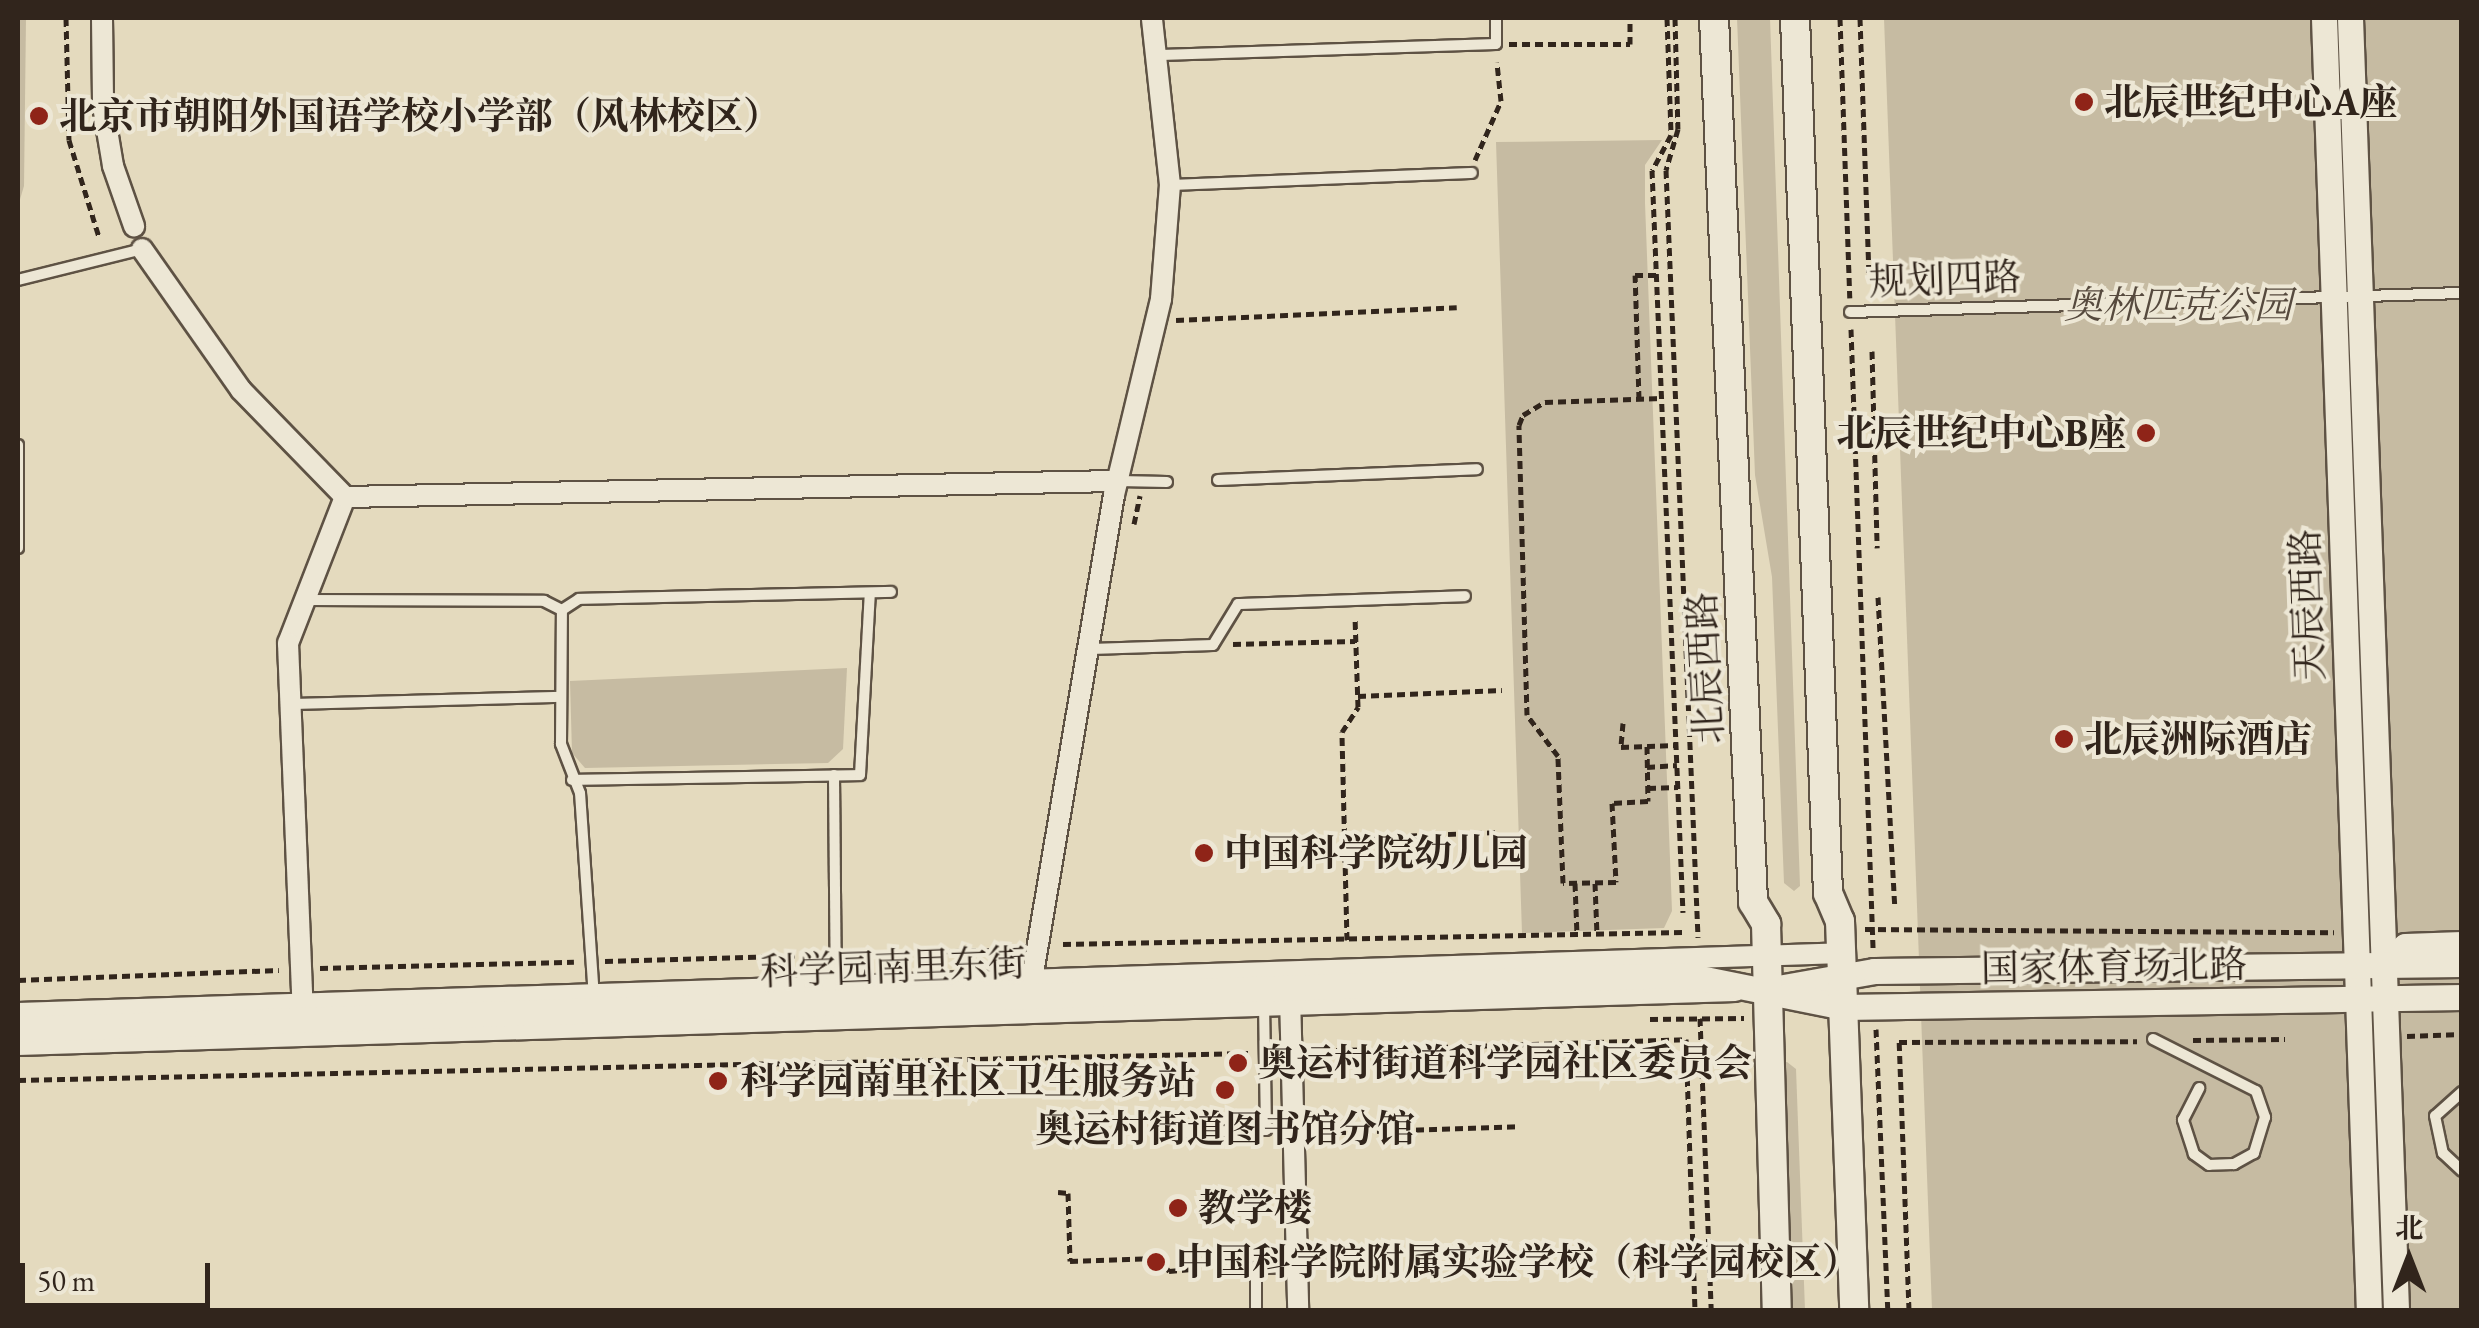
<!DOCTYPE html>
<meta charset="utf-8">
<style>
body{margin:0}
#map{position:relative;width:2479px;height:1328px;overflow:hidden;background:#e4dabe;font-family:"EB Garamond","Noto Serif SC",serif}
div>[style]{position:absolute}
.green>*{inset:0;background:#c6bba2}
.path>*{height:5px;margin-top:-2.5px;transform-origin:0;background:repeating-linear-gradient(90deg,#31251c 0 8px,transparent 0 13px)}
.roads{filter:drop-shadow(2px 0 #5e5244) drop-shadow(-2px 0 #5e5244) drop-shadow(0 2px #5e5244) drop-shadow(0 -2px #5e5244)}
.service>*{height:10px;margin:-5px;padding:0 5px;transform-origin:5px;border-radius:5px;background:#ede7d5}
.minor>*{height:20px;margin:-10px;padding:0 10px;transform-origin:10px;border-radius:10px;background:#ede7d5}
.tertiary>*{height:25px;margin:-12.5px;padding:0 12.5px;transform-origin:12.5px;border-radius:12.5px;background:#ede7d5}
.secondary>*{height:28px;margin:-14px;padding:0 14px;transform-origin:14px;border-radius:14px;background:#ede7d5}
.dots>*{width:28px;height:28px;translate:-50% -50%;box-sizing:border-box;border:5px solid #ede7d5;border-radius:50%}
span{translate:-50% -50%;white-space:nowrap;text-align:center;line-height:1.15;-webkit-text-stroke:8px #ede7d5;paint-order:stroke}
.poi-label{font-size:38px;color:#31251c;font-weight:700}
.left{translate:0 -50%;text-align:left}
.right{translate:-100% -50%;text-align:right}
.street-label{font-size:38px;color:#31251c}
.park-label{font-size:38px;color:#564a3e;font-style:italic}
.frame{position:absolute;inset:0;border:20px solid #31251c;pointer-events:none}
.north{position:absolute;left:2359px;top:1208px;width:100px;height:100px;-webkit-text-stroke:8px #ede7d5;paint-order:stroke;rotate:0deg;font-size:28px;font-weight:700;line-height:40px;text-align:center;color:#31251c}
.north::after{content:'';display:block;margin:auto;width:35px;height:45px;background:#31251c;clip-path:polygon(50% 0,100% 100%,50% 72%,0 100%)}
.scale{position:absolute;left:20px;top:1263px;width:190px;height:45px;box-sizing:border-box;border:5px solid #31251c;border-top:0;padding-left:12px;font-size:30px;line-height:35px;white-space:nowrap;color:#31251c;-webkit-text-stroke:8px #ede7d5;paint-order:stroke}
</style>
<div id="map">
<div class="green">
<i style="clip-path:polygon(18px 18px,26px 18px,24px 186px,18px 206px)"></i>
<i style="clip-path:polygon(1737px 18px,1770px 18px,1800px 886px,1794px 891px,1784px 883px,1772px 577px,1755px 475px)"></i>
<i style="clip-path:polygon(1884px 18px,2461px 18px,2461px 1310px,1932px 1310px)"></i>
<i style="clip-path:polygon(1662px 140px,1645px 165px,1645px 203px,1672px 911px,1664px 928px,1522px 933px,1496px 142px)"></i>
<i style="clip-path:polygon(847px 668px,843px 749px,828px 763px,585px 768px,572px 753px,570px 681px)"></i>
<i style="clip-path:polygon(1787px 1062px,1796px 1069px,1805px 1310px,1788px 1310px,1782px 1063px)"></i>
</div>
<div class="path">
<i style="left:66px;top:18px;width:122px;rotate:88.6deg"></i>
<i style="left:69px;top:140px;width:102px;rotate:72.8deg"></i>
<i style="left:1667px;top:18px;width:117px;rotate:88deg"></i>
<i style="left:1671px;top:135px;width:40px;rotate:118deg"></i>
<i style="left:1652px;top:170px;width:743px;rotate:87.61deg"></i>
<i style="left:1675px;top:18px;width:111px;rotate:88.5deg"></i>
<i style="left:1678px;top:129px;width:43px;rotate:106.3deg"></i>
<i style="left:1666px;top:170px;width:768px;rotate:87.61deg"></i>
<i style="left:1840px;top:18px;width:280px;rotate:88deg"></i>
<i style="left:1860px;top:18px;width:257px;rotate:88deg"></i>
<i style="left:1509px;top:44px;width:121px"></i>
<i style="left:1630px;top:44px;width:26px;rotate:-90deg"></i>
<i style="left:1475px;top:160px;width:64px;rotate:-66.2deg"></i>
<i style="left:1501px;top:101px;width:39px;rotate:-96deg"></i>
<i style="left:1176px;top:320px;width:281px;rotate:-2.6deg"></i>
<i style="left:1851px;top:329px;width:619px;rotate:87.96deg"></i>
<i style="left:1872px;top:351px;width:197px;rotate:88.5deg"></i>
<i style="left:1639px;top:399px;width:124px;rotate:-91.8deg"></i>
<i style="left:1635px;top:275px;width:22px"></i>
<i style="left:1134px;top:524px;width:29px;rotate:-78deg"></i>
<i style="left:1878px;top:597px;width:310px;rotate:86.9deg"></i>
<i style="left:1233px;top:644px;width:122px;rotate:-1.4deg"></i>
<i style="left:1358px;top:696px;width:144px;rotate:-2.4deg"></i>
<i style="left:1623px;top:723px;width:24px;rotate:95deg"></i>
<i style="left:1621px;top:747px;width:55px;rotate:-2.1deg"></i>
<i style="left:1647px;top:746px;width:55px;rotate:89deg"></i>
<i style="left:1648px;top:801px;width:36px;rotate:177deg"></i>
<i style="left:1612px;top:803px;width:79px;rotate:87.1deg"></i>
<i style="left:1616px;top:882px;width:53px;rotate:178.9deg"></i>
<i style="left:1563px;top:883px;width:127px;rotate:-92.3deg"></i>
<i style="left:1558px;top:756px;width:51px;rotate:-127.1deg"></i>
<i style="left:1527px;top:715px;width:290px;rotate:-91.6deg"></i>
<i style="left:1519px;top:425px;width:11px;rotate:-68deg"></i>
<i style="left:1523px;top:415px;width:26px;rotate:-31deg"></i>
<i style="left:1545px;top:402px;width:117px;rotate:-2deg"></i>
<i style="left:1647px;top:767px;width:30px;rotate:-4deg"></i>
<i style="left:1648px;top:788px;width:30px;rotate:-2deg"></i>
<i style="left:1344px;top:838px;width:153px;rotate:-2.2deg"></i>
<i style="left:1575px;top:883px;width:51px;rotate:87.8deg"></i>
<i style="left:1595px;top:883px;width:51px;rotate:87.8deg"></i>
<i style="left:1865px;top:929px;width:469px;rotate:0.4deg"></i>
<i style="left:1347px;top:940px;width:208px;rotate:-91.4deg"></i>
<i style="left:1342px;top:732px;width:30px;rotate:-57deg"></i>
<i style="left:1358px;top:707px;width:90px;rotate:-91.9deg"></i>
<i style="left:1063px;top:944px;width:620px;rotate:-1.11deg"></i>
<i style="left:851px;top:954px;width:164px;rotate:-1.7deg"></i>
<i style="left:605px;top:961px;width:214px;rotate:-1.6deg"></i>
<i style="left:320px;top:968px;width:254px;rotate:-1.4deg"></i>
<i style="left:18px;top:980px;width:261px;rotate:-2.2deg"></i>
<i style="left:1700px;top:1018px;width:292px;rotate:87.8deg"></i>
<i style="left:1650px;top:1019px;width:94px;rotate:-0.6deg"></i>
<i style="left:1876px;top:1029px;width:281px;rotate:87.6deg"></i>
<i style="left:2407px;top:1036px;width:55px;rotate:-2.1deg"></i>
<i style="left:2193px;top:1040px;width:92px;rotate:-0.6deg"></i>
<i style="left:1310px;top:1051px;width:376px;rotate:-1.8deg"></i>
<i style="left:1686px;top:1039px;width:271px;rotate:88.1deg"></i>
<i style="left:18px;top:1080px;width:1231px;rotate:-1.26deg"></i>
<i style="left:1312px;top:1133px;width:207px;rotate:-1.9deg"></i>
<i style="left:1058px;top:1192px;width:10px;rotate:6deg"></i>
<i style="left:1068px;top:1193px;width:68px;rotate:88.3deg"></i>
<i style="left:1070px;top:1261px;width:87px;rotate:-2deg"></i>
<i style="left:1157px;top:1258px;width:18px;rotate:47deg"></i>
<i style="left:1169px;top:1271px;width:23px;rotate:-5deg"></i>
<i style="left:1909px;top:1310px;width:268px;rotate:-92.1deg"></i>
<i style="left:1899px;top:1042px;width:238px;rotate:-0.2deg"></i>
</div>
<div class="roads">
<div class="service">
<i style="left:1161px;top:55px;width:335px;rotate:-1.9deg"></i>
<i style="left:1496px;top:44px;width:26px;rotate:-90deg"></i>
<i style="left:1170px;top:185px;width:302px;rotate:-2.3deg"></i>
<i style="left:18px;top:280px;width:128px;rotate:-14deg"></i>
<i style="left:1850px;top:312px;width:612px;rotate:-1.78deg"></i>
<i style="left:18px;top:445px;width:103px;rotate:90deg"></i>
<i style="left:1218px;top:480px;width:259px;rotate:-2.4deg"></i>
<i style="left:1119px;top:481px;width:48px;rotate:1.2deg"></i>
<i style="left:306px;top:600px;width:238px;rotate:0.2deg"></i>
<i style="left:544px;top:601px;width:20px;rotate:27deg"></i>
<i style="left:1091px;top:649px;width:122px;rotate:-1.9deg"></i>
<i style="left:1213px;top:645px;width:48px;rotate:-58.6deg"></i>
<i style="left:1238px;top:604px;width:227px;rotate:-2deg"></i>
<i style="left:289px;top:704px;width:269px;rotate:-1.5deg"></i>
<i style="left:834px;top:775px;width:214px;rotate:89.5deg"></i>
<i style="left:572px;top:780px;width:288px;rotate:-1deg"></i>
<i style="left:860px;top:775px;width:182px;rotate:-86.9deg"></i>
<i style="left:594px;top:998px;width:205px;rotate:-93.9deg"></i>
<i style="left:580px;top:793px;width:53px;rotate:-111.2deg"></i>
<i style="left:561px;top:744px;width:134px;rotate:-89.6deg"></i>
<i style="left:562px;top:610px;width:20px;rotate:-33deg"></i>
<i style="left:579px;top:599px;width:312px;rotate:-1.3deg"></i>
<i style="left:2153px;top:1039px;width:115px;rotate:26.8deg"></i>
<i style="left:2256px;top:1091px;width:28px;rotate:71deg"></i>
<i style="left:2265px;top:1117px;width:38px;rotate:107deg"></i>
<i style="left:2254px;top:1153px;width:23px;rotate:151deg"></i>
<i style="left:2234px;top:1164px;width:25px;rotate:178deg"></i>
<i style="left:2209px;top:1165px;width:19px;rotate:-144deg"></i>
<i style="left:2194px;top:1154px;width:36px;rotate:-108deg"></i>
<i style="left:2183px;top:1120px;width:36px;rotate:-63deg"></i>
<i style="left:2462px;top:1092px;width:36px;rotate:138deg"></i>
<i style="left:2435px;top:1116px;width:38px;rotate:78deg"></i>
<i style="left:2443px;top:1153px;width:26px;rotate:43deg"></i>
<i style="left:1159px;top:1133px;width:107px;rotate:-1.6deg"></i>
<i style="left:1266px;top:1130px;width:127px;rotate:-90.9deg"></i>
<i style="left:1256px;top:1310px;width:42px;rotate:-90deg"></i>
<i style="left:1256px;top:1268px;width:41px;rotate:-1.4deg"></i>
</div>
<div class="minor">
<i style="left:102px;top:18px;width:88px;rotate:89.3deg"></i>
<i style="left:103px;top:106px;width:61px;rotate:80.5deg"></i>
<i style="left:113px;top:166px;width:64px;rotate:70.7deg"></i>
<i style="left:142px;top:249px;width:172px;rotate:54.9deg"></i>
<i style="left:241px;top:390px;width:149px;rotate:45.8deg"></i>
<i style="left:345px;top:497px;width:157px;rotate:111.3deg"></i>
<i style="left:288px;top:643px;width:372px;rotate:87.7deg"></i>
<i style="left:345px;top:497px;width:773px;rotate:-1.19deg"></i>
<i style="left:1030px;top:991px;width:503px;rotate:-80.39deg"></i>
<i style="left:1114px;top:495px;width:202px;rotate:-76.5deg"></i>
<i style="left:1161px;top:299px;width:114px;rotate:-85.5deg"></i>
<i style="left:1170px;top:185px;width:168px;rotate:-96.2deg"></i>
<i style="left:1290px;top:996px;width:314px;rotate:88.5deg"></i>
<i style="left:18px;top:1013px;width:1825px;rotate:-1.88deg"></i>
<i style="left:18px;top:1045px;width:1718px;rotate:-1.8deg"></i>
</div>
<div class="tertiary">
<i style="left:2324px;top:18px;width:1293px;rotate:88.01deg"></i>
<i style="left:2350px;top:18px;width:1293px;rotate:87.96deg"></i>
<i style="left:2384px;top:968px;width:30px;rotate:-46deg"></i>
<i style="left:2405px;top:946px;width:57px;rotate:-2deg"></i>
<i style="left:1778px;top:988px;width:97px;rotate:-10deg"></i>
<i style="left:1874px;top:971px;width:588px;rotate:-0.68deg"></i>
<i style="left:18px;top:1029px;width:1668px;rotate:-1.86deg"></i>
<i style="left:1685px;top:975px;width:162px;rotate:11.4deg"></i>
<i style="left:1844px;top:1007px;width:618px;rotate:-0.93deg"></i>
</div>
<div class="secondary">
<i style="left:1714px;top:18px;width:885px;rotate:87.47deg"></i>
<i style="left:1753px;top:902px;width:26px;rotate:59deg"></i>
<i style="left:1766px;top:924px;width:386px;rotate:88.4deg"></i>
<i style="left:1795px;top:18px;width:876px;rotate:87.84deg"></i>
<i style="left:1828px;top:893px;width:30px;rotate:67deg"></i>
<i style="left:1840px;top:921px;width:389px;rotate:87.9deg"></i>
</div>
</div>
<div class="dots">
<i style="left:2084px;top:102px;background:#8f2418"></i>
<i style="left:39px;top:116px;background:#8f2418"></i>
<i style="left:2146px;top:433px;background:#8f2418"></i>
<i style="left:2064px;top:739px;background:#8f2418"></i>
<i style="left:1204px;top:853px;background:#8f2418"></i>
<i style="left:1238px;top:1063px;background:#8f2418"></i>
<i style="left:718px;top:1081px;background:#8f2418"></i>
<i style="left:1225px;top:1090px;background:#8f2418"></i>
<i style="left:1178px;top:1208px;background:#8f2418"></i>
<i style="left:1156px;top:1262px;background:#8f2418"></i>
</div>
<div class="poi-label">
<span class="left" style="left:2104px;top:102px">北辰世纪中心A座</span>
<span class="left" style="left:59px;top:116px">北京市朝阳外国语学校小学部（风林校区）</span>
<span class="right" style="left:2126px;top:433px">北辰世纪中心B座</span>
<span class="left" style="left:2084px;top:739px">北辰洲际酒店</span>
<span class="left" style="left:1224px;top:853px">中国科学院幼儿园</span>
<span class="left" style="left:1258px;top:1063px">奥运村街道科学园社区委员会</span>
<span class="left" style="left:740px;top:1081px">科学园南里社区卫生服务站</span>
<span style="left:1225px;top:1129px">奥运村街道图书馆分馆</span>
<span class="left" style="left:1198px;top:1208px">教学楼</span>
<span class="left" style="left:1176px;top:1262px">中国科学院附属实验学校（科学园校区）</span>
</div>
<div class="street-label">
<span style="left:1945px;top:279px;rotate:-2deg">规划四路</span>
<span style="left:2307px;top:605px;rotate:-92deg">天辰西路</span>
<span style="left:1705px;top:668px;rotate:-93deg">北辰西路</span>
<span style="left:2114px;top:966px;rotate:-1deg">国家体育场北路</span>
<span style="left:893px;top:967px;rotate:-2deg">科学园南里东街</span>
</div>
<div class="park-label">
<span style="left:2178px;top:305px">奥林匹克公园</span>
</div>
<div class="frame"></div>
<div class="north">北</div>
<div class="scale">50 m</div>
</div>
